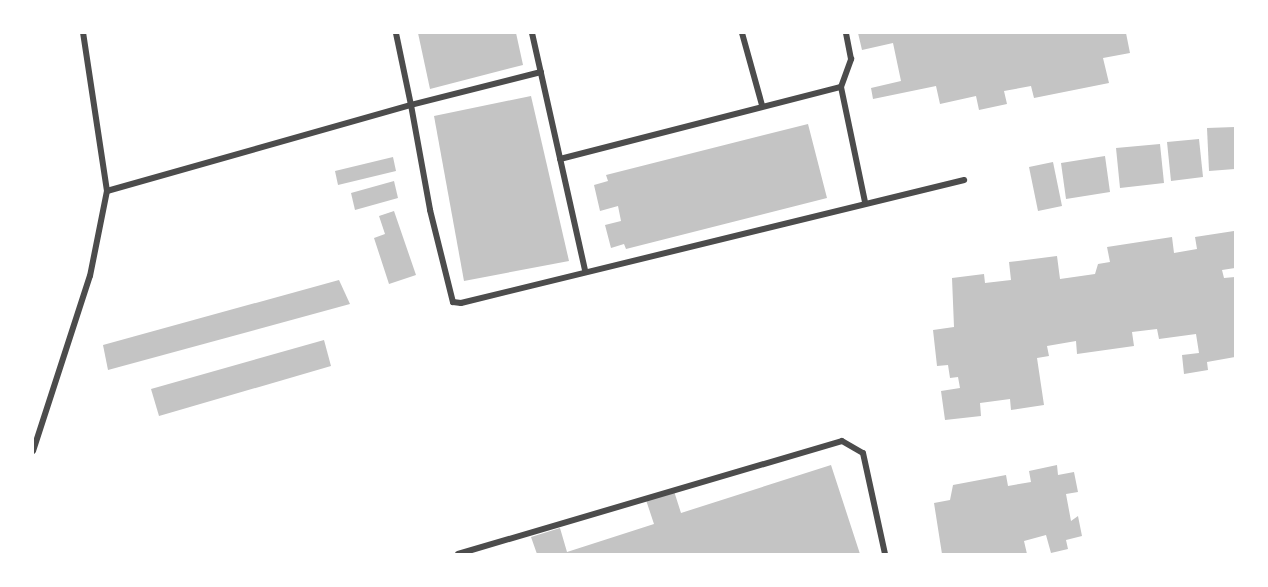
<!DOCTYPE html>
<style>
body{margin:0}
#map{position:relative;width:1268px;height:587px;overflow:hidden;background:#fff;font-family:Arial,sans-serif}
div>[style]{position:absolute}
.building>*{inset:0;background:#c4c4c4}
.minor>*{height:6px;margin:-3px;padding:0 3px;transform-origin:3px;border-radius:3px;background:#4c4c4c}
span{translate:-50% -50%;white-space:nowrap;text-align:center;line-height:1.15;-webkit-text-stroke:6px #fff;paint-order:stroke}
.frame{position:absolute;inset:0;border:34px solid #fff;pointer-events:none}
</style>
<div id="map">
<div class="building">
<i style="clip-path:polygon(418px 33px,516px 33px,523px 65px,430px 89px)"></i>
<i style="clip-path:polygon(858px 33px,1126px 33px,1130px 53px,1103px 58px,1109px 83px,1034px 98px,1031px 86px,1004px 91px,1007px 104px,979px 110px,976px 96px,940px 104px,936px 86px,873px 99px,871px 88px,901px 81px,893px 43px,862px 50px)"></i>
<i style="clip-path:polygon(531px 96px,569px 261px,464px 281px,434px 116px)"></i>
<i style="clip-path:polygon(808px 124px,827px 198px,626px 249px,624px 244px,611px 248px,605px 225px,621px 221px,618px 206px,600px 211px,594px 185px,608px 181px,606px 175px)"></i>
<i style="clip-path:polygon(1235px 127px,1235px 169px,1209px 171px,1207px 128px)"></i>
<i style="clip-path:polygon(1199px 139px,1203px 177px,1171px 181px,1167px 142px)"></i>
<i style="clip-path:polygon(1160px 144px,1164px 183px,1120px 188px,1116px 148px)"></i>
<i style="clip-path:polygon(1105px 156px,1110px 192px,1066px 199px,1061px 163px)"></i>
<i style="clip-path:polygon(393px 157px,396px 171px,338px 185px,335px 171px)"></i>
<i style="clip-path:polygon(1053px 162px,1062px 206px,1038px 211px,1029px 167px)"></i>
<i style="clip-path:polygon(394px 181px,398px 198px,355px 210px,351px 193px)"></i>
<i style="clip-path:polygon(394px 211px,416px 275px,389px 284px,374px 238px,385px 234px,379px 216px)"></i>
<i style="clip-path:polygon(1234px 231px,1235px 268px,1222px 270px,1224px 278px,1235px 277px,1235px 357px,1207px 362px,1208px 370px,1184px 374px,1182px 355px,1199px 353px,1196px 334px,1159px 339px,1157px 329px,1132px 332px,1134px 346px,1077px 354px,1076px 341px,1047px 346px,1049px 356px,1037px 358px,1044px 405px,1011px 410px,1010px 399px,980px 403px,981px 416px,945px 420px,941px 391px,960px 388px,958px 377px,950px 378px,948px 365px,937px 366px,933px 330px,954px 327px,952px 278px,984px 274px,985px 283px,1011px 280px,1009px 262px,1057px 256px,1060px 279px,1095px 274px,1098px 264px,1110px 262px,1107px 247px,1172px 237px,1174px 253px,1197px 249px,1195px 237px)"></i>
<i style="clip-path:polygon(339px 280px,350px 304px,108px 370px,103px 345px)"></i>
<i style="clip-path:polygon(324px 340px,331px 366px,159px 416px,151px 389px)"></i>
<i style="clip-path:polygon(831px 465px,860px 554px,537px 554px,531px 537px,560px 528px,567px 552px,654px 524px,646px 500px,674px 491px,681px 513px)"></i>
<i style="clip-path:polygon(1057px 465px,1058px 475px,1074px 472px,1078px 492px,1066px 494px,1071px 521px,1078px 516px,1082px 536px,1066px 540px,1068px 549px,1051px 553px,1046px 535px,1024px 541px,1027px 554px,942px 554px,934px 503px,950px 500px,953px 485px,1006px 475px,1008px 486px,1031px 482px,1029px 471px)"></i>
</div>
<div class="minor">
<i style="left:532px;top:33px;width:243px;rotate:77.4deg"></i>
<i style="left:742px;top:33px;width:75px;rotate:74.5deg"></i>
<i style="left:541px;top:72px;width:134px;rotate:165.8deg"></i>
<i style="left:411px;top:105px;width:107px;rotate:79.7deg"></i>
<i style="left:430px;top:210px;width:95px;rotate:76deg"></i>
<i style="left:453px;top:302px;width:8px;rotate:7deg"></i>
<i style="left:461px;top:303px;width:518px;rotate:-13.74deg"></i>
<i style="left:841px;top:87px;width:117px;rotate:78.2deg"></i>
<i style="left:560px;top:159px;width:290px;rotate:-14.4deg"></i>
<i style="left:841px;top:87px;width:30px;rotate:-70deg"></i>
<i style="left:851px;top:59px;width:26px;rotate:-101deg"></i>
<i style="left:107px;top:191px;width:316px;rotate:-15.8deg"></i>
<i style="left:411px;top:105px;width:74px;rotate:-101.8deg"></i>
<i style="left:33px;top:451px;width:184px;rotate:-72deg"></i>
<i style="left:90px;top:276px;width:87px;rotate:-78.7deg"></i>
<i style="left:107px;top:191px;width:160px;rotate:-98.6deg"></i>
<i style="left:458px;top:554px;width:400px;rotate:-16.4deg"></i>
<i style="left:842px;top:441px;width:24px;rotate:30deg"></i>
<i style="left:863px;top:453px;width:103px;rotate:77.7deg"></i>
</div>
<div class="frame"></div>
</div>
